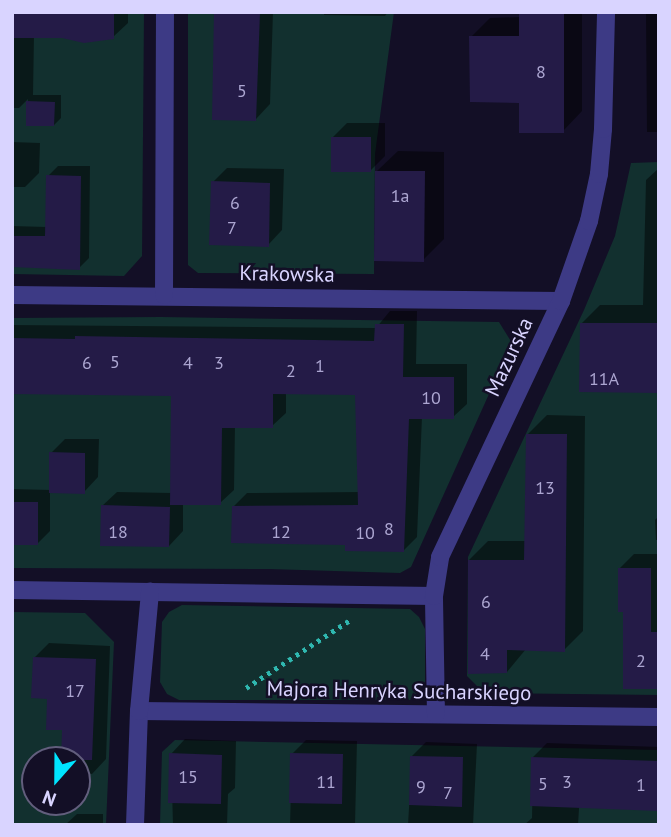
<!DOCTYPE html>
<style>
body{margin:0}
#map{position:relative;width:671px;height:837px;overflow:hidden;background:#130f26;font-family:"PT Sans",sans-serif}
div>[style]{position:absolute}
.green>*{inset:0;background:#12302f}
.shadow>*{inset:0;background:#0007}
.building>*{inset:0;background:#241b47}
.path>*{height:4.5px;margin-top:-2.25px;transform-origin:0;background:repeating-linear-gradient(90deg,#2fb8b0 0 3.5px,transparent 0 8.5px)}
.minor>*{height:18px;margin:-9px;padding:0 9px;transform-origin:9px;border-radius:9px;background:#3d3a85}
span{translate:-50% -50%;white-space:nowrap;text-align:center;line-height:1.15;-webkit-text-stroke:5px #130f26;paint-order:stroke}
.number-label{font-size:18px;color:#aca6d1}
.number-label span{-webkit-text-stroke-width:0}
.street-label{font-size:21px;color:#d9d4ff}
.frame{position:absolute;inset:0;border:14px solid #d9d4ff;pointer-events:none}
.north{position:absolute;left:21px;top:746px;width:70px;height:70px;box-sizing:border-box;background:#130f26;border:2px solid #625e7d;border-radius:50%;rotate:201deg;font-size:19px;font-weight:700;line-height:28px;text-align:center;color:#d9d4ff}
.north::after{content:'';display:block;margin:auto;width:24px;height:32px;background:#00e5ff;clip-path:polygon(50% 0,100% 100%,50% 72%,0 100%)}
</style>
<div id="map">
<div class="green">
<i style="clip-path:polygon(12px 12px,144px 12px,142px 256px,124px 276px,12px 274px)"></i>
<i style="clip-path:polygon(188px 12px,394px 12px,375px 154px,374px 274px,198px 273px,188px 265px)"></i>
<i style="clip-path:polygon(659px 162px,659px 695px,484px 693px,467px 676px,468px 557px,584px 310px,615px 236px,631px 163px)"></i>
<i style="clip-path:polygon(161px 317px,499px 322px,512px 343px,411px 567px,400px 573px,269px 569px,12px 568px,12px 318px)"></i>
<i style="clip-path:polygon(182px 605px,410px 609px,419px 617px,425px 629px,425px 684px,410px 700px,179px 700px,167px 694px,160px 682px,162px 622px,169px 612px)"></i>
<i style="clip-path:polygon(evenodd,12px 612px,85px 613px,114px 642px,106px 825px,12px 825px,12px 612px,35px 760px,77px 760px,77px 802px,35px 802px,35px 760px)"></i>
<i style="clip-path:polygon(175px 740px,659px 750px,659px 825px,160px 825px,162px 752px)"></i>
</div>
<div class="shadow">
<i style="clip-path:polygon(12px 12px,128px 12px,128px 23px,113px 37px,34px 36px,33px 95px,61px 95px,61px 118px,54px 125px,27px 125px,28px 99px,19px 108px,12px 108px)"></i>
<i style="clip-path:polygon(215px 12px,273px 12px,270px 104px,256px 119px)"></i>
<i style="clip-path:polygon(324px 12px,388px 12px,385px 16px,324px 15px)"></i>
<i style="clip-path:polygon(522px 12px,582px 12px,582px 111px,563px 131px,521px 101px,471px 37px,490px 18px,521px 17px)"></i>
<i style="clip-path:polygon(646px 12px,659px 12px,659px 132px,647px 132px)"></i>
<i style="clip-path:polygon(347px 123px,385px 123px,385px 156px,371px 170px,333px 137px)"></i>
<i style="clip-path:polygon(12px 142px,40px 143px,39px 173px,25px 187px,12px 187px)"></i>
<i style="clip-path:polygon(398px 151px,444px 152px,444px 239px,423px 260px,377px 171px)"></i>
<i style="clip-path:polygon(58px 166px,90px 166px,89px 258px,79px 268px,12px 266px,12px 226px,47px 227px,48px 176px)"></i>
<i style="clip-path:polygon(227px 168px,284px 169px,282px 230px,268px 245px,213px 182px)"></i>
<i style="clip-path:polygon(659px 168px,659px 391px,582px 323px,600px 305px,643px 305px,646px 180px)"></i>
<i style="clip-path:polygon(390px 311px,417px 311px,416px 364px,467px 364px,467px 404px,453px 417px,422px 417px,417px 537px,403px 551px,347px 544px,234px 506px,247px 493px,360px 492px,356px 393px,286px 393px,286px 413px,272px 426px,235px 426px,234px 490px,220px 503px,183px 503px,183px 531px,169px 546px,102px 506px,117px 492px,172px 493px,173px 394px,12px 392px,12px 325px,376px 328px)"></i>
<i style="clip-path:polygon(547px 415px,585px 416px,583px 631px,564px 650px,526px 649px,507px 672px,469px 560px,488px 541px,526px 541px,528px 434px)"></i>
<i style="clip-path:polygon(65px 439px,99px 439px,98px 477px,84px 492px,50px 491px,50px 531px,37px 544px,12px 543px,12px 489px,51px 490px,51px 453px)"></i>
<i style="clip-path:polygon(659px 516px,659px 540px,656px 540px,655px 520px)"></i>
<i style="clip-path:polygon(634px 554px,659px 554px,659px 688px,625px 610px,620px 568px)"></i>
<i style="clip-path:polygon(49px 643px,110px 646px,106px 759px,92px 774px,77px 773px,77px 760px,63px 760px,64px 728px,34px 658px)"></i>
<i style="clip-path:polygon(185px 739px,236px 741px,235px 788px,228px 794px,227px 825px,173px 825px,171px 754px)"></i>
<i style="clip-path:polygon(306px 740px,357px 741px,355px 825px,290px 825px,292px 754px)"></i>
<i style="clip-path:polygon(426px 742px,477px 744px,473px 825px,408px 825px,412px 756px)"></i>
<i style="clip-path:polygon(547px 743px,659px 747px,659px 797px,580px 793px,578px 825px,524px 825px,532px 818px,533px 757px)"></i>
<i style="clip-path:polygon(77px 814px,103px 814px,103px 825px,65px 825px)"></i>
</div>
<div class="building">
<i style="clip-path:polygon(114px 12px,114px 39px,84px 43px,62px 38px,12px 38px,12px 13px)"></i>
<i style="clip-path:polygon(214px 12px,260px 12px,256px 121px,212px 120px)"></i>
<i style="clip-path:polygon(519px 12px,564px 12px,564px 133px,519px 133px,519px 103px,470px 102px,469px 36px,519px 36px)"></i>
<i style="clip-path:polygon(26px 101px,55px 102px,54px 126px,26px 126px)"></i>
<i style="clip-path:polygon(331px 137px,371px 137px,371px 172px,331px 172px)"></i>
<i style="clip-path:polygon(375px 171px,425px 171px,424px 262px,374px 261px)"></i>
<i style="clip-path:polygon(46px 175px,81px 176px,80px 270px,12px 267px,12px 236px,45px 236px)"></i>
<i style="clip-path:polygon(211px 181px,270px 183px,269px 247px,209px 245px)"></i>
<i style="clip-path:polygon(580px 323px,659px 323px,659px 393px,579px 392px)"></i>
<i style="clip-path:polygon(375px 324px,404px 324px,403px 377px,454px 377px,454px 419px,409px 419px,404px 552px,345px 551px,345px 545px,231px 543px,232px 506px,358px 505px,355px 395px,273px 394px,273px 428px,222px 428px,221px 505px,170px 505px,171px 396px,12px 394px,12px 338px,75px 339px,75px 336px,374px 341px)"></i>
<i style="clip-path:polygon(526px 434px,567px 434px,565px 652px,507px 650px,507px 673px,468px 674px,468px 560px,524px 560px)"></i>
<i style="clip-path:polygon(49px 452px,85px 453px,85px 494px,49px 493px)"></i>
<i style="clip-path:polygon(12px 502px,38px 502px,38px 545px,12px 545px)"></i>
<i style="clip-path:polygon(101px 505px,170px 507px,169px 547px,100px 546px)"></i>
<i style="clip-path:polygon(618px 568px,651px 568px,651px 632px,659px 632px,659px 689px,623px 689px,623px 612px,618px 612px)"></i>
<i style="clip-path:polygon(33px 657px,96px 659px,92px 760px,61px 760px,62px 730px,46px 730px,47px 699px,31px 698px)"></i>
<i style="clip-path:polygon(169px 753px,222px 755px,221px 804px,168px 803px)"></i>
<i style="clip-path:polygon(290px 753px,343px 754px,342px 804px,289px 803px)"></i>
<i style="clip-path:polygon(410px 756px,463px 757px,462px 807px,409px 805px)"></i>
<i style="clip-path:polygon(531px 757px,659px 761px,659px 811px,530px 806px)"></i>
</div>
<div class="path">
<i style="left:246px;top:688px;width:124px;rotate:-33.2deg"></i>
</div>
<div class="minor">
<i style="left:12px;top:295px;width:549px;rotate:0.63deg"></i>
<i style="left:164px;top:295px;width:283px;rotate:-89.8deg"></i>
<i style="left:12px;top:590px;width:422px;rotate:0.8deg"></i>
<i style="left:139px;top:711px;width:520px;rotate:0.66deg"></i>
<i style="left:436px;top:714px;width:118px;rotate:-91deg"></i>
<i style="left:434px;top:596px;width:39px;rotate:-81deg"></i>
<i style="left:440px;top:557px;width:283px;rotate:-64.7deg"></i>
<i style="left:561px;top:301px;width:85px;rotate:-70.7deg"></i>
<i style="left:589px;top:221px;width:48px;rotate:-78deg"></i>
<i style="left:599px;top:174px;width:45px;rotate:-84.9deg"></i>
<i style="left:603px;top:129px;width:117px;rotate:-88.5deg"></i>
<i style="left:135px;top:825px;width:114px;rotate:-88deg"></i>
<i style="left:139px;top:711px;width:120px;rotate:-84.7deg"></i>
</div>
<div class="number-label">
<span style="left:541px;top:72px">8</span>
<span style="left:242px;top:91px">5</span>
<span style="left:400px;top:196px">1a</span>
<span style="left:235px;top:203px">6</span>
<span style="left:232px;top:228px">7</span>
<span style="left:115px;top:362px">5</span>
<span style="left:87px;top:363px">6</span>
<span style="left:188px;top:363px">4</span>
<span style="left:219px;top:363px">3</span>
<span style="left:320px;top:366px">1</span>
<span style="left:291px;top:371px">2</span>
<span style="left:604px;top:379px">11A</span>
<span style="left:431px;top:398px">10</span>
<span style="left:545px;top:488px">13</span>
<span style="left:389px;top:529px">8</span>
<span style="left:118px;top:532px">18</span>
<span style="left:281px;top:532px">12</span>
<span style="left:365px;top:533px">10</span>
<span style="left:486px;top:602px">6</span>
<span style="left:485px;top:654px">4</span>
<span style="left:641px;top:661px">2</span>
<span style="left:75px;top:691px">17</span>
<span style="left:188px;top:777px">15</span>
<span style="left:326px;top:782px">11</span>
<span style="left:567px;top:782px">3</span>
<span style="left:543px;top:784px">5</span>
<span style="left:641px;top:785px">1</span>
<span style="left:421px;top:787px">9</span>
<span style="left:448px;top:793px">7</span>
</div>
<div class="street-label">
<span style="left:287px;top:274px;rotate:1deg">Krakowska</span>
<span style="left:509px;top:357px;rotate:-65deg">Mazurska</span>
<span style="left:399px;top:691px;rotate:1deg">Majora Henryka Sucharskiego</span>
</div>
<div class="frame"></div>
<div class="north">N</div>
</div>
